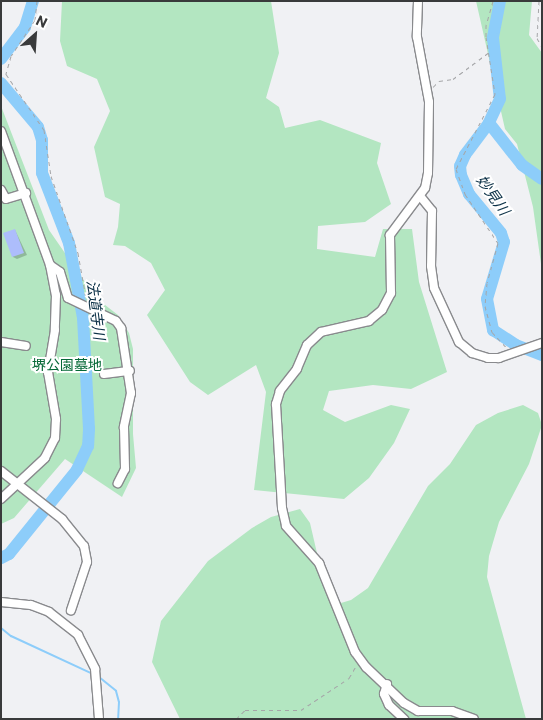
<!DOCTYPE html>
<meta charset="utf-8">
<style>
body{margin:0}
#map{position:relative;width:543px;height:720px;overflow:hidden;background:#f0f1f4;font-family:Commissioner,"Noto Sans JP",sans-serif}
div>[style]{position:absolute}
.green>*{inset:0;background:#b3e6c1}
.shadow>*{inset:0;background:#0003}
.stream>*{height:2px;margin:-1px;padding:0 1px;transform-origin:1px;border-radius:1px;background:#8dcdfa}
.river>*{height:12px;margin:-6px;padding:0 6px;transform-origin:6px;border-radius:6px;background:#8dcdfa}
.building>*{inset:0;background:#adbdfc}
.path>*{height:1px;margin-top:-0.5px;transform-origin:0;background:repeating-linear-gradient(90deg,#a5a6a8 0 4px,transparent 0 8px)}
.roads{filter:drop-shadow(1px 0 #898a8d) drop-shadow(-1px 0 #898a8d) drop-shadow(0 1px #898a8d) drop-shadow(0 -1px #898a8d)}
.minor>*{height:8px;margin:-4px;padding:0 4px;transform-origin:4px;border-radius:4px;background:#fff}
span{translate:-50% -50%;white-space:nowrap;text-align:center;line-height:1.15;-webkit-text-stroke:4px #fff;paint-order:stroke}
.park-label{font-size:14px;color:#056836}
.water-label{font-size:15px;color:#0c3147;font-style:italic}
.frame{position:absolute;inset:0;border:2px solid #393a3b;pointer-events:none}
.north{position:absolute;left:10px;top:10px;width:50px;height:50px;-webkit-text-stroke:4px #fff;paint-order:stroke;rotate:26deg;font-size:14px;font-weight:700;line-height:20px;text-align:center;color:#393a3b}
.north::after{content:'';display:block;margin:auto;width:18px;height:22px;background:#393a3b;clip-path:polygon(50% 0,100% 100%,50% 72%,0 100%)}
</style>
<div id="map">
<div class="green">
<i style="clip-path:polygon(62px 1px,271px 1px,279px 53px,266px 98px,279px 107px,285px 128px,320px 120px,381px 143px,377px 163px,391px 204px,365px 222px,318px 226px,317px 249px,375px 257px,383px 229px,412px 229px,419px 282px,447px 372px,411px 389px,373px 385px,329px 391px,323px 410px,345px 422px,391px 405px,410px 409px,394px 443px,369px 478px,344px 499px,254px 490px,266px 392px,256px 365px,208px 395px,190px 382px,147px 315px,165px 290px,151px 263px,125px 246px,113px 245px,118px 227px,120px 204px,105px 197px,94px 147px,110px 111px,97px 79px,67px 66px,60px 41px)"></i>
<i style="clip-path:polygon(476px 1px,532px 1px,529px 35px,542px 53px,542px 271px,533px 207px,517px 144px,505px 129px)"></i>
<i style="clip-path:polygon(1px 106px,49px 230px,96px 298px,118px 315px,129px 333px,133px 349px,133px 434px,136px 468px,122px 497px,65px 459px,14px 518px,1px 524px)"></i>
<i style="clip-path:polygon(523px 405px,538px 413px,542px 425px,529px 464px,499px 522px,489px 556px,487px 577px,526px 719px,180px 719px,152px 662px,161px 621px,208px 561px,252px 528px,271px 517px,300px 509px,310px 523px,326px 592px,341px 603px,351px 600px,368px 588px,428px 486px,450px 464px,476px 425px,498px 413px)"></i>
</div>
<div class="shadow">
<i style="clip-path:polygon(15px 230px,27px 255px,17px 259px,13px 257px)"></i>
</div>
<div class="stream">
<i style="left:1px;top:628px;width:13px;rotate:39deg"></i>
<i style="left:11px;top:636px;width:90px;rotate:24.9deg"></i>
<i style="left:99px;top:677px;width:22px;rotate:39deg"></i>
<i style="left:116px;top:691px;width:11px;rotate:75deg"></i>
<i style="left:119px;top:702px;width:17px;rotate:93deg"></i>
</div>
<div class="river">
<i style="left:500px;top:1px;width:38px;rotate:101deg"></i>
<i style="left:493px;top:38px;width:61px;rotate:83.5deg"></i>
<i style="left:500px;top:99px;width:26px;rotate:115deg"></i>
<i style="left:489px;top:123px;width:40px;rotate:127deg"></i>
<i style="left:465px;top:155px;width:12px;rotate:114deg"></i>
<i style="left:460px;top:166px;width:9px;rotate:84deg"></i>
<i style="left:461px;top:175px;width:21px;rotate:67deg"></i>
<i style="left:469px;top:194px;width:50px;rotate:50.6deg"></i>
<i style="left:501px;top:233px;width:9px;rotate:72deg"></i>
<i style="left:504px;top:242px;width:59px;rotate:106.6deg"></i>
<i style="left:487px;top:299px;width:32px;rotate:79deg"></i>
<i style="left:493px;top:330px;width:27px;rotate:33deg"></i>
<i style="left:516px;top:345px;width:28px;rotate:21deg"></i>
<i style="left:1px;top:59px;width:40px;rotate:-53deg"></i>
<i style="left:25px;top:27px;width:27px;rotate:-73deg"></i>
<i style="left:1px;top:83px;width:57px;rotate:49.9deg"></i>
<i style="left:38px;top:127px;width:14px;rotate:73deg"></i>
<i style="left:42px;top:140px;width:33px;rotate:90deg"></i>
<i style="left:42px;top:173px;width:75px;rotate:68.9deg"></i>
<i style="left:69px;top:243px;width:76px;rotate:79.4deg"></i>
<i style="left:83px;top:318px;width:111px;rotate:86.9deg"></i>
<i style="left:89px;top:429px;width:17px;rotate:93deg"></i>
<i style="left:88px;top:446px;width:26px;rotate:115deg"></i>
<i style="left:77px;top:470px;width:108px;rotate:129deg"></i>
<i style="left:9px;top:554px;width:9px;rotate:153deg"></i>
<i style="left:489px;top:123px;width:53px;rotate:51.8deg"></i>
<i style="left:522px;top:165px;width:24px;rotate:35deg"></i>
</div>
<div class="building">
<i style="clip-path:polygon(15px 229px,24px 253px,12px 257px,3px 233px)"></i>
</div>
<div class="path">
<i style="left:37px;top:1px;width:19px;rotate:96deg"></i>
<i style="left:35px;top:20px;width:43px;rotate:123.7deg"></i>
<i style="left:11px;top:56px;width:19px;rotate:106deg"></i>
<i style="left:6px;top:74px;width:68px;rotate:55.8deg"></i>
<i style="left:44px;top:130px;width:47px;rotate:81.3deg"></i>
<i style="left:51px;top:176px;width:82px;rotate:70.7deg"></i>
<i style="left:78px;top:253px;width:46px;rotate:79.9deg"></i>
<i style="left:493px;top:1px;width:25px;rotate:106deg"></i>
<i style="left:486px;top:25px;width:12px;rotate:90deg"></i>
<i style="left:486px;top:37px;width:58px;rotate:81deg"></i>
<i style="left:495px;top:94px;width:85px;rotate:117.5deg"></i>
<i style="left:456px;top:169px;width:27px;rotate:70deg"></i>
<i style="left:465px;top:194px;width:59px;rotate:56deg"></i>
<i style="left:498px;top:243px;width:41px;rotate:105.4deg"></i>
<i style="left:487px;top:283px;width:23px;rotate:95deg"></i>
<i style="left:485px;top:306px;width:27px;rotate:75deg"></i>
<i style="left:492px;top:332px;width:21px;rotate:47deg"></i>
<i style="left:539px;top:1px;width:37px;rotate:93deg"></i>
<i style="left:537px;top:38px;width:10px;rotate:61deg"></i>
<i style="left:433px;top:87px;width:8px;rotate:-45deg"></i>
<i style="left:439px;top:81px;width:14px;rotate:-8deg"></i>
<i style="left:453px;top:79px;width:44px;rotate:-36.6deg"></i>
<i style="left:236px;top:719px;width:13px;rotate:-45deg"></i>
<i style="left:245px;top:710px;width:56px"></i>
<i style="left:301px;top:710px;width:58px;rotate:-33.7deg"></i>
<i style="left:349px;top:678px;width:14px;rotate:-60deg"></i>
</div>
<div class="roads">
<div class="minor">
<i style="left:418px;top:1px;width:36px;rotate:92deg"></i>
<i style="left:417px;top:37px;width:66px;rotate:79.5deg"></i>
<i style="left:429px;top:102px;width:71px;rotate:90.8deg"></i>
<i style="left:428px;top:173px;width:15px;rotate:101deg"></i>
<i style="left:425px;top:188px;width:59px;rotate:126.7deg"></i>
<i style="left:390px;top:235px;width:58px;rotate:89deg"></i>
<i style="left:391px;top:293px;width:19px;rotate:118deg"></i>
<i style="left:382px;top:310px;width:17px;rotate:140deg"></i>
<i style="left:369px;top:321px;width:49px;rotate:167.1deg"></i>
<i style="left:321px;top:332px;width:19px;rotate:137deg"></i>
<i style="left:307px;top:345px;width:26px;rotate:113deg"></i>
<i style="left:297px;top:369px;width:28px;rotate:128deg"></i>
<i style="left:280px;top:391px;width:14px;rotate:107deg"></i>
<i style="left:276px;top:404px;width:104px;rotate:86.7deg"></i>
<i style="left:282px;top:508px;width:18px;rotate:77deg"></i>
<i style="left:286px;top:526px;width:50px;rotate:48.3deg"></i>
<i style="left:319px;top:563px;width:96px;rotate:68deg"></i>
<i style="left:355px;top:652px;width:19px;rotate:54deg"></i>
<i style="left:366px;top:667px;width:52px;rotate:43.5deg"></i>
<i style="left:404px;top:703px;width:16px;rotate:30deg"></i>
<i style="left:418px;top:711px;width:34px"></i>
<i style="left:452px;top:711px;width:23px;rotate:20deg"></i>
<i style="left:1px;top:131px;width:143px;rotate:69.9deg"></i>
<i style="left:50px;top:265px;width:31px;rotate:79deg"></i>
<i style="left:56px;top:295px;width:35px;rotate:92deg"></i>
<i style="left:55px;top:330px;width:43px;rotate:99.5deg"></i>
<i style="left:48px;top:372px;width:48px;rotate:80.3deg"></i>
<i style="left:56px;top:419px;width:19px;rotate:93deg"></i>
<i style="left:55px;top:438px;width:22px;rotate:117deg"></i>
<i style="left:45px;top:458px;width:60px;rotate:137deg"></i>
<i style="left:1px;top:190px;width:10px;rotate:61deg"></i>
<i style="left:6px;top:199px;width:21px;rotate:-17deg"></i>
<i style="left:420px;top:196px;width:19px;rotate:51deg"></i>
<i style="left:432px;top:211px;width:55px;rotate:91deg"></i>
<i style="left:431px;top:266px;width:22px;rotate:82deg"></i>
<i style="left:434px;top:288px;width:60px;rotate:65.2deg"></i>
<i style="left:459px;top:342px;width:17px;rotate:40deg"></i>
<i style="left:472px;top:353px;width:17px;rotate:17deg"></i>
<i style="left:488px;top:358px;width:11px"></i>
<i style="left:499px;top:358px;width:46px;rotate:-19.2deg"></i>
<i style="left:50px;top:265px;width:12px;rotate:35deg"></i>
<i style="left:60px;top:272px;width:27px;rotate:73deg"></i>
<i style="left:68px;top:298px;width:53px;rotate:25.6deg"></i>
<i style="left:116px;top:321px;width:9px;rotate:54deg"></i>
<i style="left:121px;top:328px;width:66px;rotate:81.3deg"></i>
<i style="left:131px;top:393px;width:35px;rotate:102deg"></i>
<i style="left:124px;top:427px;width:42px;rotate:88.6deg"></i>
<i style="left:125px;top:469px;width:16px;rotate:117deg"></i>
<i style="left:1px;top:342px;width:25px;rotate:9deg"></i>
<i style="left:104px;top:374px;width:26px;rotate:-7deg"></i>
<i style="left:1px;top:471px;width:78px;rotate:38.2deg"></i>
<i style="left:62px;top:519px;width:35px;rotate:51deg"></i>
<i style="left:84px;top:546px;width:16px;rotate:79deg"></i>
<i style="left:87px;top:562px;width:51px;rotate:108.4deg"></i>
<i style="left:1px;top:602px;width:30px;rotate:6deg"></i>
<i style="left:31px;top:605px;width:19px;rotate:21deg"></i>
<i style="left:49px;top:612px;width:37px;rotate:38deg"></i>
<i style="left:78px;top:635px;width:38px;rotate:63deg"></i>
<i style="left:95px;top:669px;width:50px;rotate:85.4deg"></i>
<i style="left:387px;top:684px;width:10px;rotate:107deg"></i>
<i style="left:384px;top:694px;width:12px;rotate:66deg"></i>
<i style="left:389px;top:705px;width:21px;rotate:43deg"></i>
</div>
</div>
<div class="park-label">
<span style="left:67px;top:365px">堺公園墓地</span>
</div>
<div class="water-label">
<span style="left:493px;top:195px;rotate:55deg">妙見川</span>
<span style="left:96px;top:310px;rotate:83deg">法道寺川</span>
</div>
<div class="frame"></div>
<div class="north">N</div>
</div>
